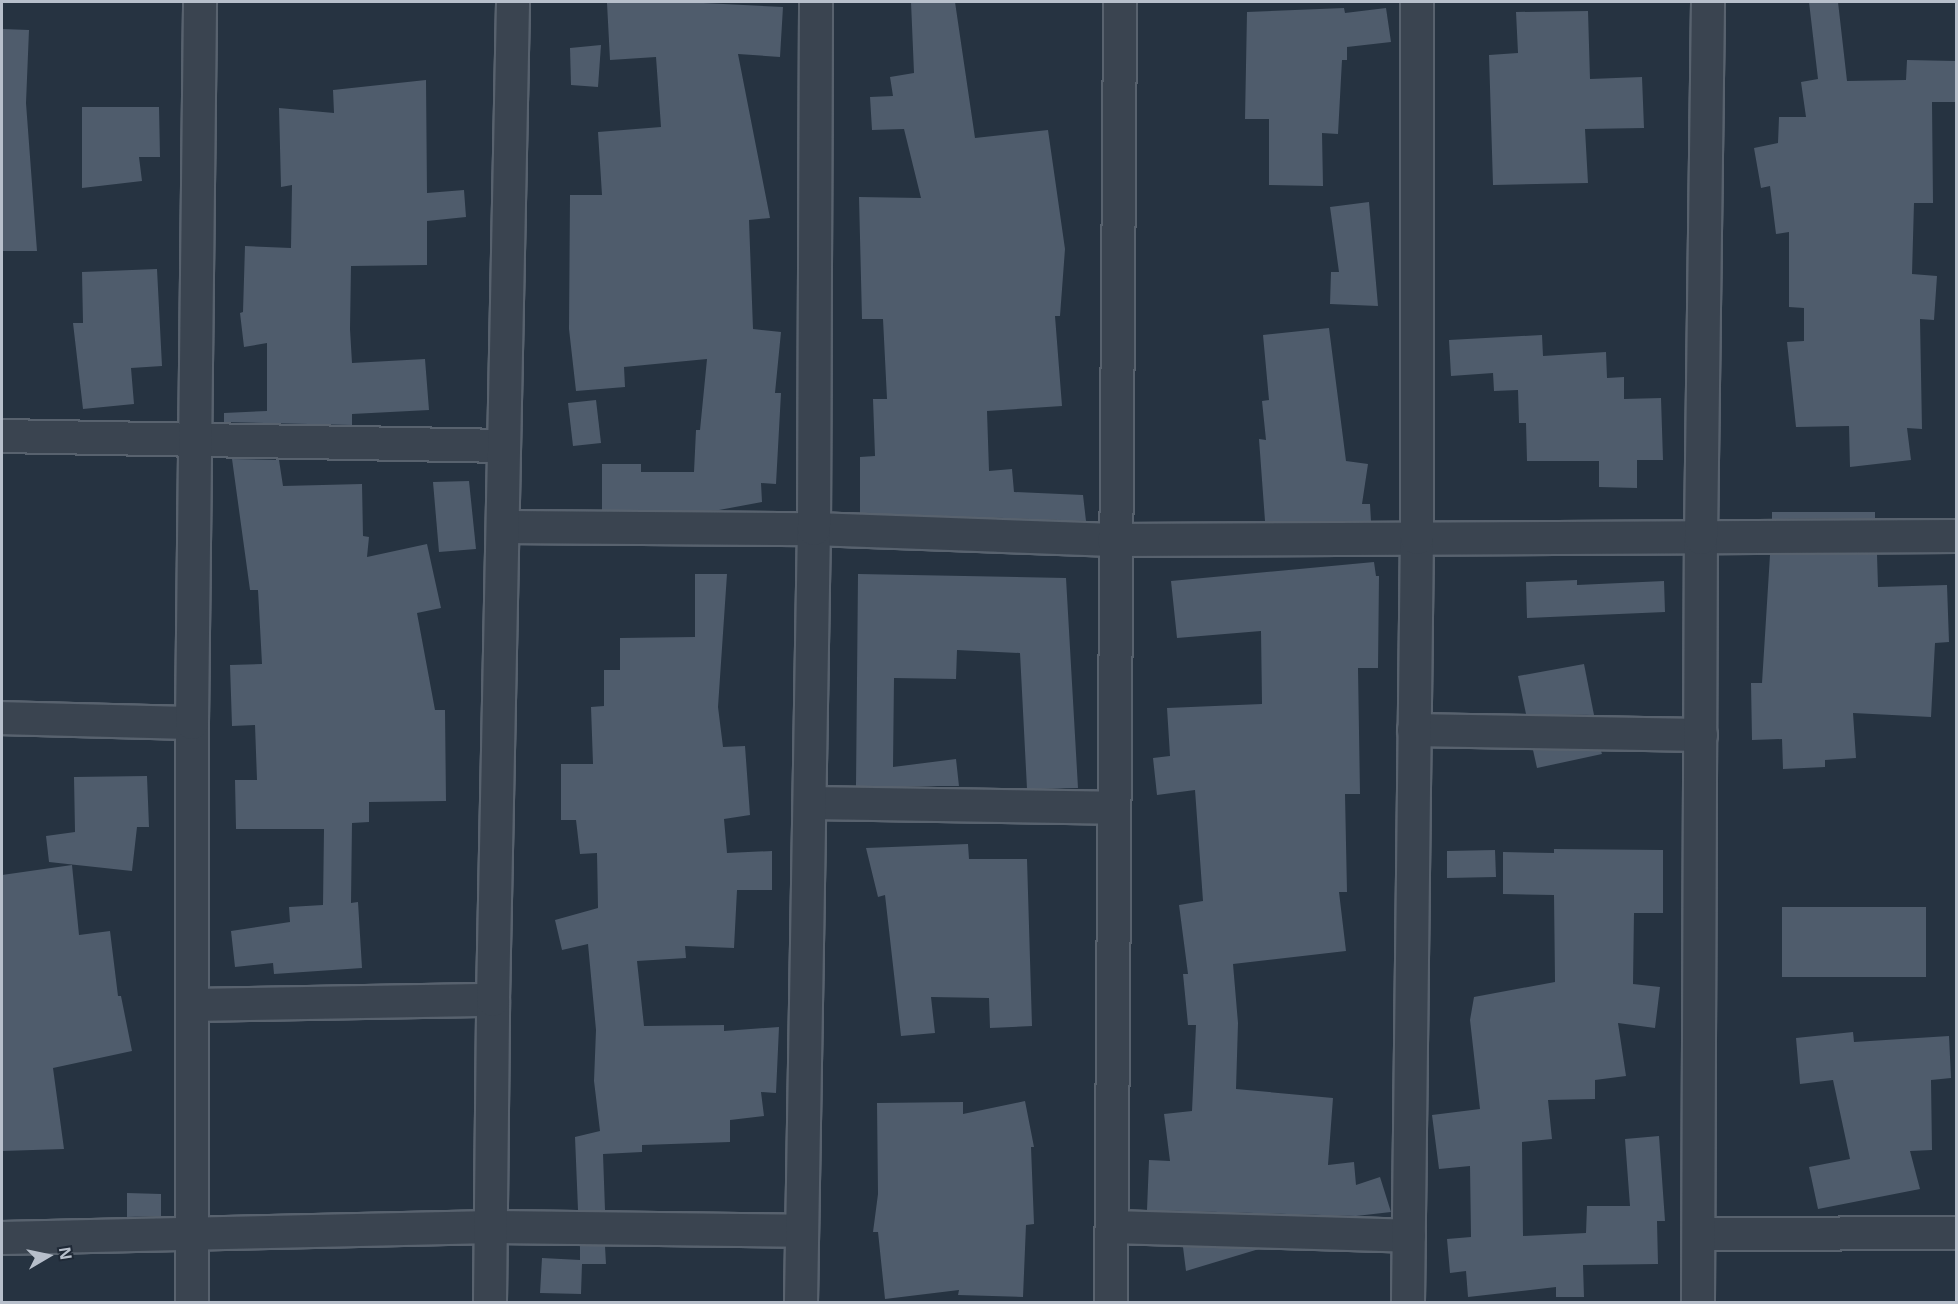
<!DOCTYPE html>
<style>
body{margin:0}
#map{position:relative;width:1958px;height:1304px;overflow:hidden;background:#263341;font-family:"Open Sans",sans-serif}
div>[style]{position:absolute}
.building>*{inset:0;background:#4f5c6c}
.roads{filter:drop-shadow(2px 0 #58626e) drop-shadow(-2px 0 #58626e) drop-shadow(0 2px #58626e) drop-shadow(0 -2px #58626e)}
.minor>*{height:32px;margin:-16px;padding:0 16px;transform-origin:16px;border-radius:16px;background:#3a4450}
span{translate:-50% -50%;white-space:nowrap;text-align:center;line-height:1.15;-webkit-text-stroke:5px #1f2936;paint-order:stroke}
.frame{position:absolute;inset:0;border:3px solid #b7bfcb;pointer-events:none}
.north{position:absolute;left:18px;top:1226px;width:60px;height:60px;-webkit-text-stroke:4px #1f2936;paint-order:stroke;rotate:81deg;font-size:16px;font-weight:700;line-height:24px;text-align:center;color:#b7bfcb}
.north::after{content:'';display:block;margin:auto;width:21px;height:27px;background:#b7bfcb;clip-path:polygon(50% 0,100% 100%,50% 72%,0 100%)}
</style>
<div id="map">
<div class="building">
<i style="clip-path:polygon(683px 2px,783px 7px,780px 57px,738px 54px,770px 218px,749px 220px,753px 329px,781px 332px,775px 393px,781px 393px,776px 484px,761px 483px,762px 502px,719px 510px,602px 510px,602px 464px,641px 464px,641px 472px,694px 472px,696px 430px,700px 430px,707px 359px,624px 367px,625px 387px,576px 391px,569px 329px,570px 195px,602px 195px,598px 132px,661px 127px,656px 57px,610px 60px,607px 3px)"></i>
<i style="clip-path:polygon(911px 2px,955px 2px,975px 138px,1048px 130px,1065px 249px,1060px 316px,1055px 316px,1062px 406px,987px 411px,989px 471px,1012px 469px,1014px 492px,1083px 495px,1086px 521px,860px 513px,860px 457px,875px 456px,873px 399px,887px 399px,883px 319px,862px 319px,859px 197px,921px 198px,904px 129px,872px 130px,870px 97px,893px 96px,890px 77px,914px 73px)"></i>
<i style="clip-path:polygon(1809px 2px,1838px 2px,1847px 81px,1906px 80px,1907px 60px,1956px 61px,1956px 102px,1932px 102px,1933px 203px,1914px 203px,1912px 274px,1937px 276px,1934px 320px,1920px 319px,1922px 429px,1907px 428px,1911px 460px,1850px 467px,1849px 426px,1796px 427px,1787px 342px,1804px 341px,1804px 308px,1789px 307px,1789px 232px,1776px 234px,1770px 186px,1761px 188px,1754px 148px,1778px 143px,1779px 117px,1806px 117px,1801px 82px,1818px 79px)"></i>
<i style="clip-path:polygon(1344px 8px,1345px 13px,1386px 8px,1391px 42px,1347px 47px,1347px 60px,1342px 60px,1338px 134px,1322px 133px,1323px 186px,1269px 185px,1269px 119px,1245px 119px,1247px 12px)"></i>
<i style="clip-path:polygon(1588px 11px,1590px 79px,1642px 77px,1644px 128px,1585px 129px,1588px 183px,1493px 185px,1489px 55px,1518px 53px,1516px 12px)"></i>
<i style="clip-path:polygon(2px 29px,29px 30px,26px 103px,37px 251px,2px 251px)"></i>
<i style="clip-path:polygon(601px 45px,598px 87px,571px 85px,570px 48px)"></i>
<i style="clip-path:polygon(426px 80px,427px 193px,464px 190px,466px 217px,427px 221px,427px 265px,351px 266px,350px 329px,352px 363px,425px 359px,429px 410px,352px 414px,352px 425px,224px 422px,224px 413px,267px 411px,267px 343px,244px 347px,240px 313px,243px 312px,245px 246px,291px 248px,292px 185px,281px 187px,279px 108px,334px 113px,333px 90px)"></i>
<i style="clip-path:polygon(82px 107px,159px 107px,160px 157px,139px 157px,142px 181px,82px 188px)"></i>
<i style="clip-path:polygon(1369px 202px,1378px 306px,1330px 304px,1331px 272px,1339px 272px,1330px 207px)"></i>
<i style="clip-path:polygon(157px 269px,162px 366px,131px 368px,134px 404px,83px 409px,73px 323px,83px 323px,82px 272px)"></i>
<i style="clip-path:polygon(1329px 328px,1346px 461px,1368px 464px,1362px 504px,1370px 504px,1371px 521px,1265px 521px,1259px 439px,1266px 440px,1262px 401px,1269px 400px,1263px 335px)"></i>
<i style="clip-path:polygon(1542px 335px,1543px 356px,1606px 352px,1607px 378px,1624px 377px,1624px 399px,1661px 398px,1663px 460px,1637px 460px,1637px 488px,1599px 487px,1599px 461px,1527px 461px,1526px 423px,1519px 423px,1518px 390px,1494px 391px,1493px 373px,1451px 376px,1449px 340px)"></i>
<i style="clip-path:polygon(596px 400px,601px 443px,573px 446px,568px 403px)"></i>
<i style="clip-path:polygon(232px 459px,279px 460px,283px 486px,362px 484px,363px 536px,369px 537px,367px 557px,427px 544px,441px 608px,417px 613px,435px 710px,445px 710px,446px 801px,369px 802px,369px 822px,352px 823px,351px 903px,358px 902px,362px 968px,274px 974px,273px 963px,235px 967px,231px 931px,290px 922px,289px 907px,323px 905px,324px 829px,236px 829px,235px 780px,257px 780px,255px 725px,232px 726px,230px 665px,262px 664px,258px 590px,250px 590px)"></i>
<i style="clip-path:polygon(469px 481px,476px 549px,439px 552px,433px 482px)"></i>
<i style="clip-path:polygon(1772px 512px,1875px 512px,1875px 518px,1772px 519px)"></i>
<i style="clip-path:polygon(1877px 554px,1878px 587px,1947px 585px,1949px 642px,1935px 643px,1931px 717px,1853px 713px,1856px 758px,1825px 760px,1825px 767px,1783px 769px,1782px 739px,1752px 740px,1751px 683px,1762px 683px,1770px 555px)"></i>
<i style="clip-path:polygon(1374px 562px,1376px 576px,1379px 576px,1378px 668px,1358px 668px,1360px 794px,1345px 794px,1347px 892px,1339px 892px,1346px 951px,1233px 964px,1238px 1023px,1236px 1089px,1333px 1098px,1328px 1165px,1354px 1162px,1356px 1185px,1380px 1177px,1391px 1212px,1356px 1216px,1147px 1210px,1149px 1160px,1170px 1161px,1164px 1114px,1192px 1111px,1196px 1025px,1188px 1025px,1183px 974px,1188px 974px,1179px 905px,1203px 901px,1195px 790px,1157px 795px,1153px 758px,1170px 756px,1167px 708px,1262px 704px,1261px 631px,1177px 638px,1171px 581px)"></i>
<i style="clip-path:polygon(695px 574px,727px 574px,718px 707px,723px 747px,745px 746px,750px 815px,724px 819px,727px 853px,772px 851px,772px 890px,737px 890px,734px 948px,685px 946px,686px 958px,637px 961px,644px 1026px,724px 1025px,724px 1031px,779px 1027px,776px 1093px,761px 1092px,764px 1116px,730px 1120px,730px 1142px,642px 1145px,642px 1152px,603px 1154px,605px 1210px,578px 1210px,575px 1137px,600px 1131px,594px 1081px,596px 1030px,588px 944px,562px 950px,555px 920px,598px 908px,597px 853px,580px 854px,576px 820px,561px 820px,561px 764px,593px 764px,591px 707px,604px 706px,604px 670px,620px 670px,620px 638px,695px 637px)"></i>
<i style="clip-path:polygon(858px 574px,1066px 578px,1078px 788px,1027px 789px,1020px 653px,957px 650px,956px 679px,894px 678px,893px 767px,956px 759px,959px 786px,856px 786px)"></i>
<i style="clip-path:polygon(1577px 580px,1577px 585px,1664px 581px,1665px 612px,1527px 618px,1526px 582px)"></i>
<i style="clip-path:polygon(1584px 664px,1594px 715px,1526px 714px,1518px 676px)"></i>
<i style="clip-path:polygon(1533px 750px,1601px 751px,1602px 754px,1537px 768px)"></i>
<i style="clip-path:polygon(147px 776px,149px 827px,137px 827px,132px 871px,49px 862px,46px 836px,75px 832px,74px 777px)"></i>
<i style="clip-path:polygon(968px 844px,969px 859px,1027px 859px,1032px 1026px,990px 1028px,989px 998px,931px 997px,935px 1033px,901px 1036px,885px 895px,878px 897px,866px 848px)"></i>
<i style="clip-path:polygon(1554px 849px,1663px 850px,1663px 913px,1634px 913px,1633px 984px,1660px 987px,1655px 1028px,1618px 1023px,1626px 1076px,1595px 1080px,1595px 1099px,1548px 1100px,1552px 1139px,1522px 1142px,1523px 1236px,1586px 1233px,1587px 1206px,1630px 1206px,1625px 1139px,1659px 1136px,1665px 1221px,1657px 1221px,1658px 1264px,1583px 1265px,1584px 1297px,1556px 1297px,1556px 1287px,1468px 1297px,1466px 1271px,1450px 1273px,1447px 1239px,1471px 1237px,1470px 1166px,1439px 1169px,1432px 1115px,1480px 1109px,1470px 1020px,1474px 997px,1555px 982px,1554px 895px,1503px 894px,1503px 852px,1554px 853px)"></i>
<i style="clip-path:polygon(1495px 850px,1496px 877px,1447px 878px,1447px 851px)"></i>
<i style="clip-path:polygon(72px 865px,79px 935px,110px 931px,118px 996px,121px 996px,132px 1051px,53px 1068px,64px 1149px,2px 1151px,2px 875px)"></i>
<i style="clip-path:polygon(1782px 907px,1926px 907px,1926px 977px,1782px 977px)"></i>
<i style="clip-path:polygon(1853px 1032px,1854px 1042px,1949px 1036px,1951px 1078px,1931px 1080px,1932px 1150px,1910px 1151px,1920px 1189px,1818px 1209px,1809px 1167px,1850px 1159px,1833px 1080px,1800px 1084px,1796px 1038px)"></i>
<i style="clip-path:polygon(1025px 1101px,1034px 1147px,1031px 1147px,1034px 1224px,1026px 1225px,1023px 1297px,958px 1295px,959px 1290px,885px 1299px,878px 1232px,873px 1232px,878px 1194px,877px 1103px,963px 1102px,963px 1114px)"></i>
<i style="clip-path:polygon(127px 1193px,161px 1194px,161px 1216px,127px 1217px)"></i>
<i style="clip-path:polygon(580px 1246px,605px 1246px,606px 1264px,582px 1264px,581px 1294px,540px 1293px,542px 1258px,580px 1260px)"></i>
<i style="clip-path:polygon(1183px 1247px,1259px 1249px,1186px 1271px)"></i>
</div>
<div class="roads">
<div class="minor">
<i style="left:2px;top:436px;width:501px;rotate:1.14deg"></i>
<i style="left:503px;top:527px;width:311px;rotate:0.4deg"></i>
<i style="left:814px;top:529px;width:300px;rotate:2.1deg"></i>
<i style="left:1114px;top:540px;width:842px;rotate:-0.27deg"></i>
<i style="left:2px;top:718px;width:190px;rotate:1.5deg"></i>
<i style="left:1414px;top:730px;width:287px;rotate:1deg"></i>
<i style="left:810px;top:803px;width:303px;rotate:0.9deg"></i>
<i style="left:193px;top:1005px;width:300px;rotate:-1deg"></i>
<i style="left:1112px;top:1227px;width:297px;rotate:1.7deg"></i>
<i style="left:1700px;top:1234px;width:256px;rotate:-0.2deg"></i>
<i style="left:2px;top:1238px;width:490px;rotate:-1.3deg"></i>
<i style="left:492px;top:1227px;width:309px;rotate:0.7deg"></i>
<i style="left:192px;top:1302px;width:579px;rotate:-90deg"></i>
<i style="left:192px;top:723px;width:721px;rotate:-89.36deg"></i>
<i style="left:490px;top:1302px;width:302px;rotate:-89.4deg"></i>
<i style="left:493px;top:1000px;width:998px;rotate:-88.85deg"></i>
<i style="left:801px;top:1302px;width:773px;rotate:-89.04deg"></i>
<i style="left:814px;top:529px;width:527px;rotate:-89.78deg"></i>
<i style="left:1111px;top:1302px;width:1300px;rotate:-89.6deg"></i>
<i style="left:1408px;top:1302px;width:764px;rotate:-89.33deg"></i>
<i style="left:1417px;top:538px;width:536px;rotate:-90deg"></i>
<i style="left:1698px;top:1302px;width:764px;rotate:-89.78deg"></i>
<i style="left:1701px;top:538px;width:536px;rotate:-89.25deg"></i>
</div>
</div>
<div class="frame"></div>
<div class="north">N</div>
</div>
